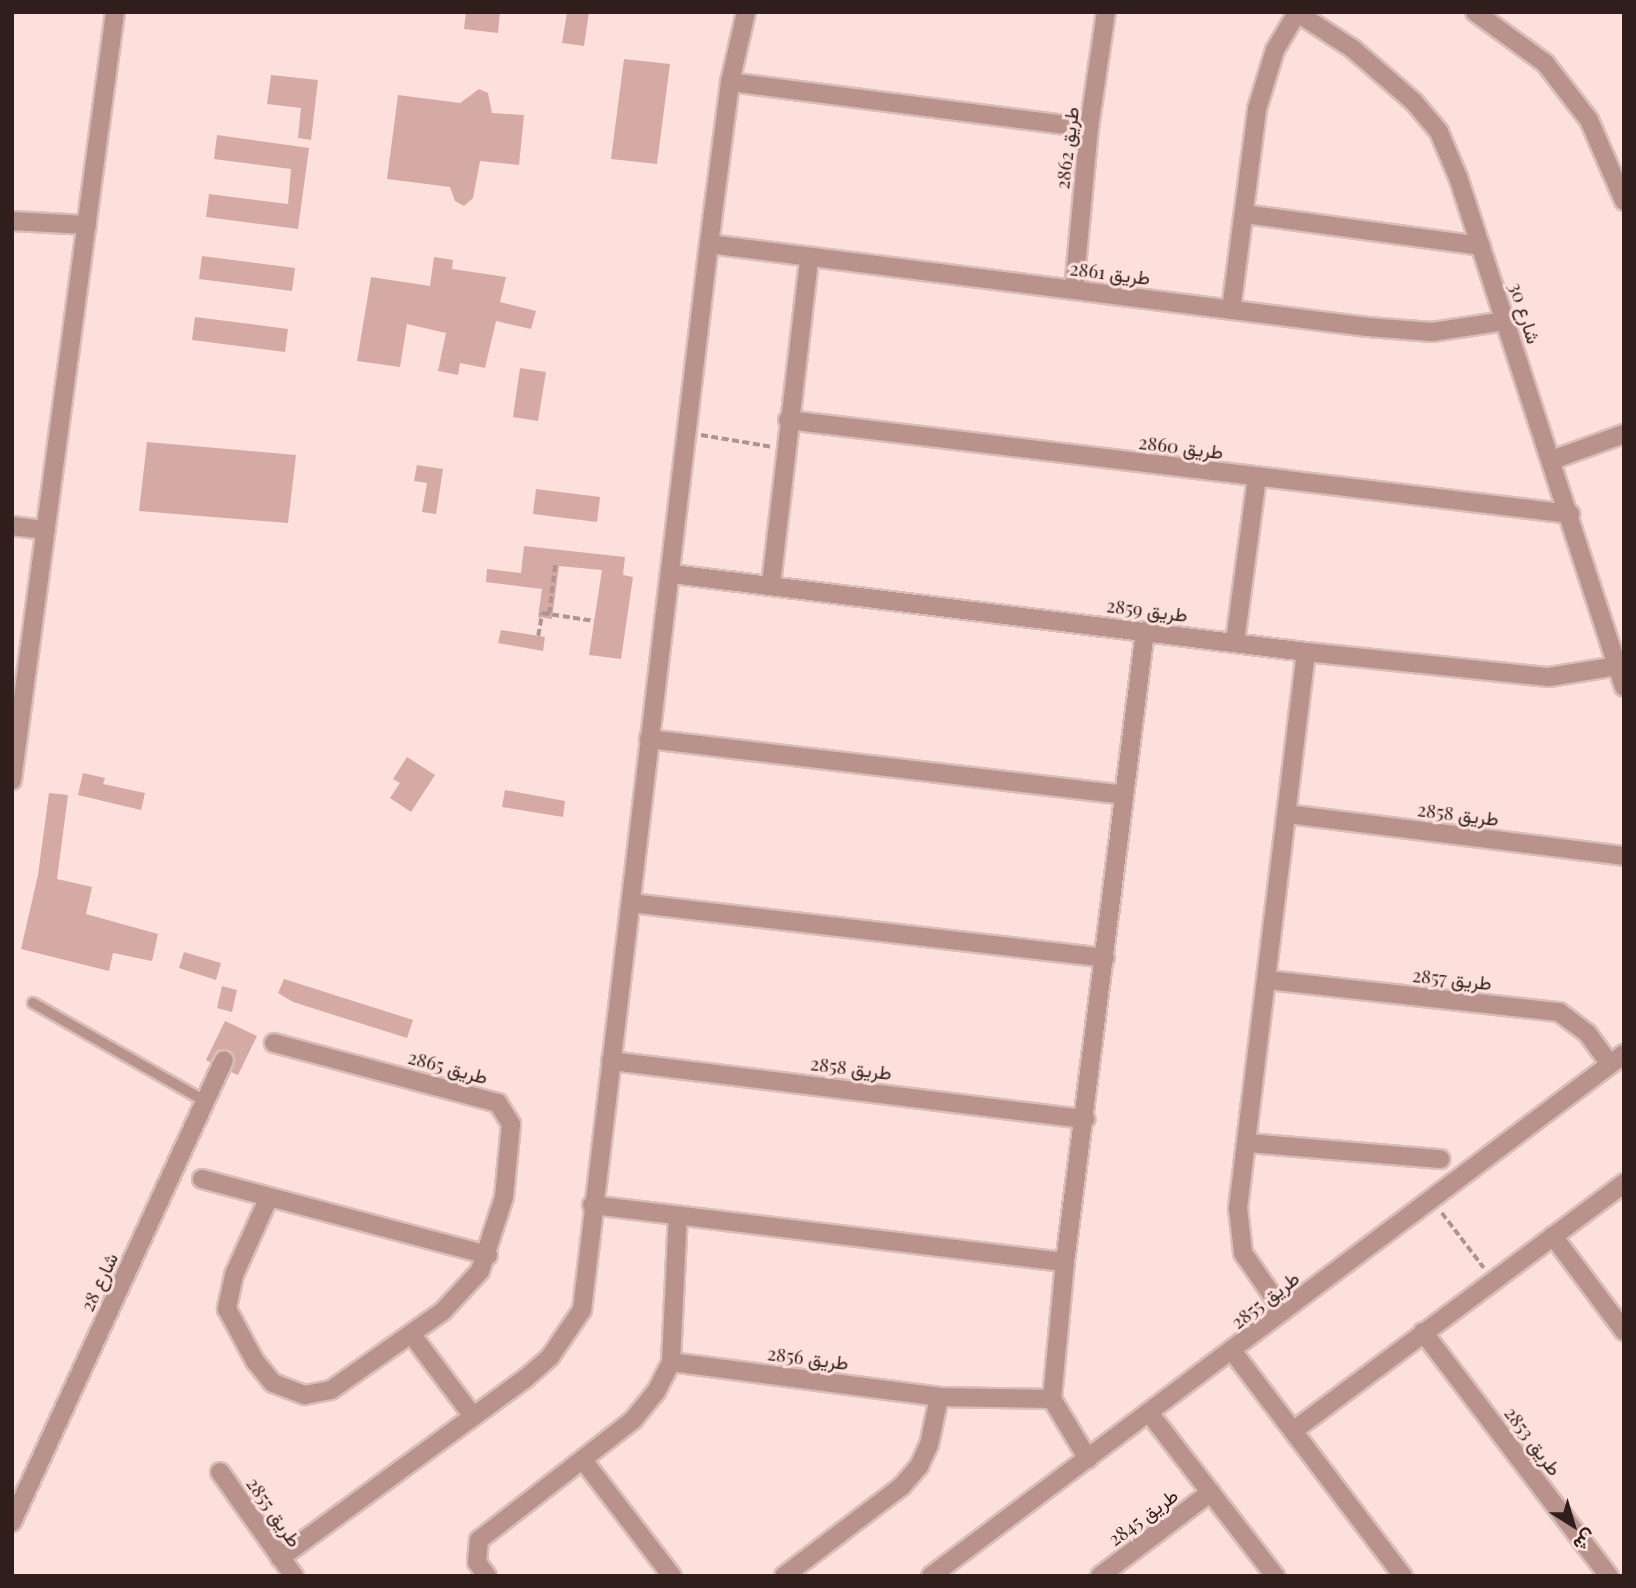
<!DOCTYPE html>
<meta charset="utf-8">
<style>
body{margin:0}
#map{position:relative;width:1636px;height:1588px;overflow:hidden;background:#fde0dc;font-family:"Playfair Display",Vazirmatn,serif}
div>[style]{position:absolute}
.building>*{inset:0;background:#d6aaa4}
.path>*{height:3.5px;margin-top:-1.75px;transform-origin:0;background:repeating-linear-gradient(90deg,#ad9491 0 7px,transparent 0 10.5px)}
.roads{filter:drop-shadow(2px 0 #d8bdb9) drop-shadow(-2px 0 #d8bdb9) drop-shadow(0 2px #d8bdb9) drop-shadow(0 -2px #d8bdb9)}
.service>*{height:10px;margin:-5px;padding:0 5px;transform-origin:5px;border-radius:5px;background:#ba928c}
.minor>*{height:18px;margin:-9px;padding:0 9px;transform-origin:9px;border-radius:9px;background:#ba928c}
span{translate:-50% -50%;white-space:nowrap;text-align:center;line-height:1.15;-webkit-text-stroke:6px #fde0dc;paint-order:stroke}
.street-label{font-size:19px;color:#2f1e1c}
.frame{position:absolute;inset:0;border:14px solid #2f1e1c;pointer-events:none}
.north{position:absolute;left:1538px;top:1490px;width:70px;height:70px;-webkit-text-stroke:5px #fde0dc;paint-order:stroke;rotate:143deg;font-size:19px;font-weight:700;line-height:28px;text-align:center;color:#2f1e1c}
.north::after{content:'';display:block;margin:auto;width:24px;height:32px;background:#2f1e1c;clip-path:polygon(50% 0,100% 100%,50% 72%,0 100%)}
</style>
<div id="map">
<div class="building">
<i style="clip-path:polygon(466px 12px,500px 12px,498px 33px,464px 29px)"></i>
<i style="clip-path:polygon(567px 12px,589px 12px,584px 46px,562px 43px)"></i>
<i style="clip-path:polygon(624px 59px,670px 64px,657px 164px,611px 159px)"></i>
<i style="clip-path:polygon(271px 75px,318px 80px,311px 140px,298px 138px,301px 108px,267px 104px)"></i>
<i style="clip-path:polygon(479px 89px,488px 93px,492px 113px,524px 115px,519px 165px,480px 161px,473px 198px,464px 206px,455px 201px,450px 187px,387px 179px,398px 95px,460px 103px)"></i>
<i style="clip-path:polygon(217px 135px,309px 148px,298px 229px,206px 217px,209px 194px,288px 204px,291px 169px,214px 159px)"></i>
<i style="clip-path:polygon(202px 256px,295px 268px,292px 291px,199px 279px)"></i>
<i style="clip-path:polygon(434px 257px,453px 260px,452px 269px,506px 277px,500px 302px,536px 311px,531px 329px,496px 321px,485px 368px,460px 363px,458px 375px,438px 371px,446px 333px,407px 324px,400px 367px,357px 361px,371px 277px,430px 286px)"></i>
<i style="clip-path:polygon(195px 317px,288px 329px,285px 352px,192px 340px)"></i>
<i style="clip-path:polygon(520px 368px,546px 372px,538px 421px,513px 417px)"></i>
<i style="clip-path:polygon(147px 442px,296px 455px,288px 523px,139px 511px)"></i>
<i style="clip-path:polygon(417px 465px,443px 469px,436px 514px,422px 512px,427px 483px,414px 481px)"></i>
<i style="clip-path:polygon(536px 489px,600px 497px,597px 522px,533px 514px)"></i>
<i style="clip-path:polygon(524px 546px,625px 557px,623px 575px,633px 577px,621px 659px,589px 655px,602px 570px,559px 566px,552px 619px,538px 617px,542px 589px,486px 582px,487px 569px,521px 573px)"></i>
<i style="clip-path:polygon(501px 630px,545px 637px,543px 651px,498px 643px)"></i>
<i style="clip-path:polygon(407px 757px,435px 775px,411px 812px,390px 798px,400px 783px,393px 779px)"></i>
<i style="clip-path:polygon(83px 773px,105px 778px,103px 784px,145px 793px,141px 810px,78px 795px)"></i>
<i style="clip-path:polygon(505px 790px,565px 801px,563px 817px,502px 807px)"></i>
<i style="clip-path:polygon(49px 793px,68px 795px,57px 879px,92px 887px,86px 914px,158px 934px,152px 961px,113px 953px,109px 971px,21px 949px,38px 875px)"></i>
<i style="clip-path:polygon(184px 952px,221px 963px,216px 980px,179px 968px)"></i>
<i style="clip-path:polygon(284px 979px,413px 1020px,407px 1038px,293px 1002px,278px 993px)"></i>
<i style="clip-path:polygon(222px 986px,237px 990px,232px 1012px,217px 1008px)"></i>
<i style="clip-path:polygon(225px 1021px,257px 1036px,238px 1075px,231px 1072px,235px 1060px,229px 1050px,218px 1050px,210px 1062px,206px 1060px)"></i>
</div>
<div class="path">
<i style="left:701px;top:435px;width:73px;rotate:9.5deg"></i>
<i style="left:549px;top:614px;width:49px;rotate:-83deg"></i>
<i style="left:538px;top:636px;width:23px;rotate:-80deg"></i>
<i style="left:542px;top:613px;width:53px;rotate:8.7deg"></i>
<i style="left:1442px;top:1213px;width:69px;rotate:52.6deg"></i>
</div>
<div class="roads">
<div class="service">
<i style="left:33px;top:1003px;width:196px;rotate:29.7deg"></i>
</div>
<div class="minor">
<i style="left:1296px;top:12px;width:68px;rotate:33deg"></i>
<i style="left:1353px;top:49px;width:81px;rotate:41deg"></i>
<i style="left:1414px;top:102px;width:39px;rotate:50deg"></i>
<i style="left:1439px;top:132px;width:49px;rotate:67.1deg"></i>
<i style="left:1458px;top:177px;width:536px;rotate:71.97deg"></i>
<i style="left:1475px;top:12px;width:87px;rotate:36.1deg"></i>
<i style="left:1545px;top:63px;width:72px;rotate:52.3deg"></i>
<i style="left:1589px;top:120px;width:88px;rotate:66.6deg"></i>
<i style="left:730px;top:82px;width:362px;rotate:7.3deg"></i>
<i style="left:1245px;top:214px;width:238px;rotate:7.7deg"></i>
<i style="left:12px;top:221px;width:75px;rotate:3.1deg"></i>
<i style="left:709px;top:244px;width:664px;rotate:7.18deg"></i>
<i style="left:1368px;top:327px;width:64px;rotate:4.5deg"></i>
<i style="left:1432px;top:332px;width:75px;rotate:-8.5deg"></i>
<i style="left:1074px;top:289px;width:162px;rotate:-84.7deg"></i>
<i style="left:1089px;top:128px;width:117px;rotate:-81.7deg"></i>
<i style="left:1231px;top:310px;width:203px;rotate:-82.6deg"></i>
<i style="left:1257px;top:109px;width:62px;rotate:-73deg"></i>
<i style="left:1275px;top:50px;width:43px;rotate:-59.3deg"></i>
<i style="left:788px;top:420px;width:788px;rotate:6.85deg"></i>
<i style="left:1552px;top:460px;width:77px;rotate:-19.9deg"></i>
<i style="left:12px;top:526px;width:34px;rotate:7deg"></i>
<i style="left:672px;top:574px;width:639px;rotate:7.01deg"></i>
<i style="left:1306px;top:652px;width:244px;rotate:5.9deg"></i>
<i style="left:1549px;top:677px;width:70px;rotate:-9.1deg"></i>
<i style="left:771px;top:584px;width:326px;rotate:-83.3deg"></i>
<i style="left:1235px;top:642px;width:166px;rotate:-82.4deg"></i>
<i style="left:649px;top:739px;width:477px;rotate:6.7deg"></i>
<i style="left:12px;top:780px;width:775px;rotate:-82.36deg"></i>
<i style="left:1287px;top:814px;width:340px;rotate:7.1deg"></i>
<i style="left:631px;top:903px;width:477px;rotate:6.6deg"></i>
<i style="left:1268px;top:980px;width:293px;rotate:6.3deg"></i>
<i style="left:1559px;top:1012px;width:36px;rotate:37deg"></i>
<i style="left:1588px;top:1034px;width:37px;rotate:54deg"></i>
<i style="left:611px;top:1061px;width:478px;rotate:7deg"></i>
<i style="left:1248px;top:1143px;width:193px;rotate:4.8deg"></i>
<i style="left:202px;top:1179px;width:296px;rotate:14.9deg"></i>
<i style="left:269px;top:1197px;width:85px;rotate:114.2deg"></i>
<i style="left:234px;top:1275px;width:35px;rotate:102deg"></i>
<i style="left:227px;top:1309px;width:59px;rotate:61.7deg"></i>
<i style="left:255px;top:1361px;width:28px;rotate:51deg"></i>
<i style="left:273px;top:1383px;width:34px;rotate:21deg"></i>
<i style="left:305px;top:1395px;width:26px;rotate:-11deg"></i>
<i style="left:331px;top:1390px;width:137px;rotate:-35.2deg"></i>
<i style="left:443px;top:1311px;width:54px;rotate:-47.2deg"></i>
<i style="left:480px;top:1271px;width:78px;rotate:-72deg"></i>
<i style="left:504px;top:1197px;width:73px;rotate:-84.5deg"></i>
<i style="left:511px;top:1124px;width:25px;rotate:-122deg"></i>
<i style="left:498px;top:1103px;width:232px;rotate:-165deg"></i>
<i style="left:592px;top:1205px;width:476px;rotate:6.9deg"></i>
<i style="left:1553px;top:1236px;width:119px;rotate:53.2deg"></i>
<i style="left:1283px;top:1311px;width:70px;rotate:-124.6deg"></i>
<i style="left:1243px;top:1253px;width:45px;rotate:-96.3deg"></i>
<i style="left:1238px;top:1208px;width:560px;rotate:-83.03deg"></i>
<i style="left:1423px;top:1332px;width:307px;rotate:52.7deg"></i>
<i style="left:412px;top:1335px;width:100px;rotate:53.1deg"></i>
<i style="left:1233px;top:1352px;width:281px;rotate:52.8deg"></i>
<i style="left:671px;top:1362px;width:270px;rotate:7.4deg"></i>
<i style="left:939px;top:1397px;width:113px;rotate:1deg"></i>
<i style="left:1150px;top:1414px;width:205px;rotate:52.3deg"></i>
<i style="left:1293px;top:1431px;width:414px;rotate:-36.8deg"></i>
<i style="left:1088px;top:1459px;width:70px;rotate:-121deg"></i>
<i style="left:1052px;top:1399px;width:138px;rotate:-84.6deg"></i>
<i style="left:1065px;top:1262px;width:636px;rotate:-82.77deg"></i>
<i style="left:583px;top:1460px;width:146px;rotate:52.5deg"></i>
<i style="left:220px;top:1472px;width:128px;rotate:54.6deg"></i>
<i style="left:12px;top:1522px;width:508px;rotate:-65.35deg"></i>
<i style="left:280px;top:1558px;width:305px;rotate:-36.2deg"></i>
<i style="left:526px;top:1378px;width:32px;rotate:-41deg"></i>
<i style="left:550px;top:1357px;width:57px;rotate:-55.8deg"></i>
<i style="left:582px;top:1310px;width:1074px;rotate:-83.21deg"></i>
<i style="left:709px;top:244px;width:163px;rotate:-82.6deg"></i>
<i style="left:730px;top:82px;width:72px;rotate:-77.1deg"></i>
<i style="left:487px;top:1576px;width:17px;rotate:-126deg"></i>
<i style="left:477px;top:1562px;width:22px;rotate:-85deg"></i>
<i style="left:479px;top:1540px;width:195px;rotate:-37.9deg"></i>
<i style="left:633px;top:1420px;width:36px;rotate:-51deg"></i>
<i style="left:656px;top:1392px;width:34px;rotate:-63deg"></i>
<i style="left:671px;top:1362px;width:146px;rotate:-87.3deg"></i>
<i style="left:784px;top:1576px;width:147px;rotate:-37.3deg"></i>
<i style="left:901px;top:1487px;width:28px;rotate:-49deg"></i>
<i style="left:919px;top:1466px;width:23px;rotate:-65deg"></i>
<i style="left:929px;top:1445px;width:49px;rotate:-78.2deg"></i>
<i style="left:931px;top:1576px;width:868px;rotate:-36.99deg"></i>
<i style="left:1100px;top:1576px;width:139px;rotate:-37.1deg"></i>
</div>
</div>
<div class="street-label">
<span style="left:1067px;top:148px;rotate:-83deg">طريق 2862</span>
<span style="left:1110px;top:273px;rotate:7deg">طريق 2861</span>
<span style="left:1525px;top:313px;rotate:72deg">شارع 30</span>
<span style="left:1181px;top:447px;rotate:7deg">طريق 2860</span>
<span style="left:1147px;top:610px;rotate:7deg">طريق 2859</span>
<span style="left:1458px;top:814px;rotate:7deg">طريق 2858</span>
<span style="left:1452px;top:979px;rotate:6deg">طريق 2857</span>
<span style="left:448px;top:1067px;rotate:15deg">طريق 2865</span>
<span style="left:851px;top:1068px;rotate:7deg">طريق 2858</span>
<span style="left:99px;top:1282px;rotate:-65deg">شارع 28</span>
<span style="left:1265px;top:1300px;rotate:-38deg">طريق 2855</span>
<span style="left:808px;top:1358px;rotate:7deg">طريق 2856</span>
<span style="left:1533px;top:1441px;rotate:53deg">طريق 2853</span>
<span style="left:274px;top:1512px;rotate:55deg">طريق 2855</span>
<span style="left:1143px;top:1517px;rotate:-37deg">طريق 2845</span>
</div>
<div class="frame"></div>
<div class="north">ش</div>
</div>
